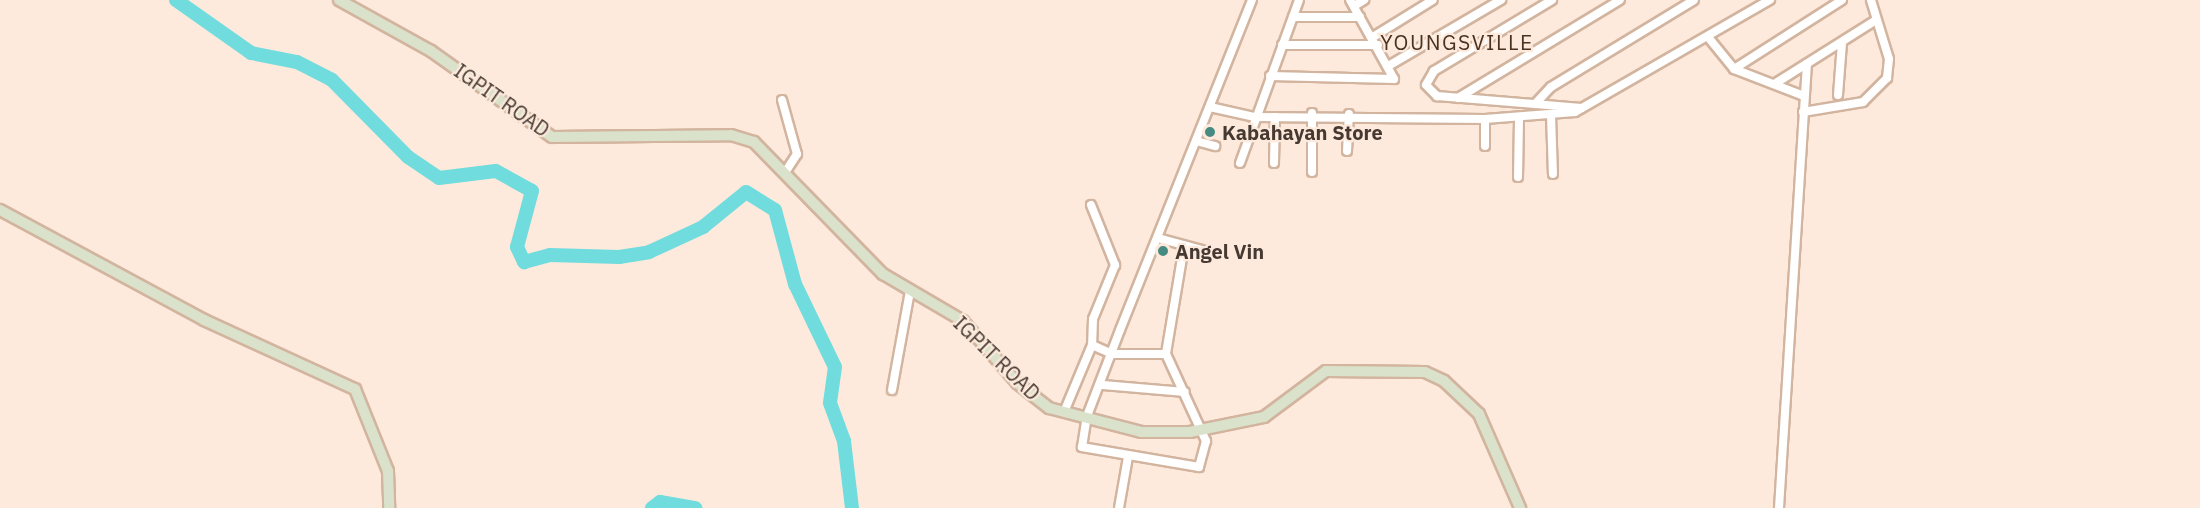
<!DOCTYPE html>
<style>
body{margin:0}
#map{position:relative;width:2200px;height:508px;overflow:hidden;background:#fdeadc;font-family:"IBM Plex Sans",sans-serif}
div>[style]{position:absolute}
.river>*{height:14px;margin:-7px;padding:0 7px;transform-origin:7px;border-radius:7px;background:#70dcde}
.roads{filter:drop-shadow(2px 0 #d2b49f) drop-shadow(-2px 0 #d2b49f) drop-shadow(0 2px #d2b49f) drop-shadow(0 -2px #d2b49f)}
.street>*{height:8px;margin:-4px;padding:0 4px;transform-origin:4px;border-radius:4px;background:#fff}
.secondary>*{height:10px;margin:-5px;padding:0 5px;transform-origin:5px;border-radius:5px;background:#dbe2cb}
.dots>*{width:16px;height:16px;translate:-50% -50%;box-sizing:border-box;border:3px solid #fdeadc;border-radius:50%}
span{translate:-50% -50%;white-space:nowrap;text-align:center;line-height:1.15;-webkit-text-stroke:4.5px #fdeadc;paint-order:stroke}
.street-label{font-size:20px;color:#463931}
.poi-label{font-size:20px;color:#463931;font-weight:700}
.left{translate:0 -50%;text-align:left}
.neighbourhood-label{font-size:21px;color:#4a3220;letter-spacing:1.5px}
</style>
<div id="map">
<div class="river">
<i style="left:176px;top:0;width:92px;rotate:35.2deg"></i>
<i style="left:251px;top:53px;width:47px;rotate:11.1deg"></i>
<i style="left:297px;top:62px;width:39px;rotate:27deg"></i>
<i style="left:332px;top:80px;width:108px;rotate:45.4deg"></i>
<i style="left:408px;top:157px;width:37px;rotate:34deg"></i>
<i style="left:439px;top:178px;width:57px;rotate:-7deg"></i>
<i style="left:496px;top:171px;width:41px;rotate:29.1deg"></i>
<i style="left:532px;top:191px;width:58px;rotate:105deg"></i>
<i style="left:517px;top:247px;width:17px;rotate:65deg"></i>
<i style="left:524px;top:262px;width:27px;rotate:-15deg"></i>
<i style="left:550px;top:255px;width:69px;rotate:1.7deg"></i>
<i style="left:619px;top:257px;width:30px;rotate:-9deg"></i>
<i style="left:649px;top:252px;width:60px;rotate:-24.8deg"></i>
<i style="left:703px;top:227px;width:55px;rotate:-39.1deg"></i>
<i style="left:746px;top:192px;width:34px;rotate:32deg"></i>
<i style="left:775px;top:210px;width:77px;rotate:74.9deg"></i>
<i style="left:795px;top:284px;width:92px;rotate:64.3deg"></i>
<i style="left:835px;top:367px;width:36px;rotate:98deg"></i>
<i style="left:830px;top:403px;width:40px;rotate:69.8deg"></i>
<i style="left:844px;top:441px;width:67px;rotate:83.2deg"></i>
<i style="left:652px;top:508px;width:10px;rotate:-37deg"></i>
<i style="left:660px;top:502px;width:36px;rotate:10deg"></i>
</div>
<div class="roads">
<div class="street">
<i style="left:1552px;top:0;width:138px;rotate:149deg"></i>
<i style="left:1434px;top:71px;width:16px;rotate:120deg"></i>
<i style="left:1426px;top:85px;width:16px;rotate:45deg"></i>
<i style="left:1437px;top:96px;width:145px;rotate:4.7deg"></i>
<i style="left:1354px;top:6px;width:12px;rotate:-31deg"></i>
<i style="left:1293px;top:17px;width:67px"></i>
<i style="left:1373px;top:37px;width:70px;rotate:-31.7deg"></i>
<i style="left:1708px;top:37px;width:41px;rotate:50.9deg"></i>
<i style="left:1734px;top:69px;width:75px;rotate:21.1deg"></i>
<i style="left:1282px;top:45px;width:96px"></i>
<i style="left:1390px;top:65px;width:129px;rotate:-30.4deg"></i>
<i style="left:1734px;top:69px;width:128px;rotate:-32.6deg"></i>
<i style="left:1270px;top:76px;width:124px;rotate:1.4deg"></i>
<i style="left:1394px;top:79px;width:90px;rotate:-119.1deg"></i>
<i style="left:1776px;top:83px;width:118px;rotate:-32.2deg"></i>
<i style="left:1838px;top:95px;width:52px;rotate:-85.6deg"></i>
<i style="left:1458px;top:98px;width:189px;rotate:-31.2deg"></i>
<i style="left:782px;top:100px;width:56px;rotate:74.5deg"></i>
<i style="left:797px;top:154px;width:20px;rotate:123deg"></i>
<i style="left:1535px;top:104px;width:23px;rotate:-47deg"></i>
<i style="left:1551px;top:87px;width:167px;rotate:-31.3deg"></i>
<i style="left:1210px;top:107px;width:45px;rotate:12.8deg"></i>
<i style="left:1254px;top:117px;width:231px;rotate:0.5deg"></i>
<i style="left:1485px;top:119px;width:90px;rotate:-4.4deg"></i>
<i style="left:1575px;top:112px;width:225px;rotate:-29.9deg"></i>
<i style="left:1803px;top:112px;width:61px;rotate:-9.5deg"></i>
<i style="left:1863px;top:102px;width:34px;rotate:-45deg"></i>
<i style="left:1887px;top:78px;width:19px;rotate:-84deg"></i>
<i style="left:1889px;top:59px;width:62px;rotate:-107deg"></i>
<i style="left:1551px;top:115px;width:59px;rotate:88.1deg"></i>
<i style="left:1485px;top:119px;width:27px;rotate:90deg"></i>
<i style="left:1196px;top:141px;width:20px;rotate:15deg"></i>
<i style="left:1347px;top:151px;width:37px;rotate:-87deg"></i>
<i style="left:1240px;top:163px;width:173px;rotate:-70.1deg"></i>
<i style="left:1274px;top:163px;width:46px;rotate:-88.8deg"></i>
<i style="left:1312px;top:172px;width:59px;rotate:-90deg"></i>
<i style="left:1518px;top:177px;width:60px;rotate:-89deg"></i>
<i style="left:1091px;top:205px;width:65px;rotate:68.2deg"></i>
<i style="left:1115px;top:265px;width:58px;rotate:112.2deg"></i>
<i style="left:1093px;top:319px;width:26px;rotate:92deg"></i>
<i style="left:1158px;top:238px;width:46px;rotate:15.3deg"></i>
<i style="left:1184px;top:246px;width:109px;rotate:99.5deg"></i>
<i style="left:1166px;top:354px;width:96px;rotate:65.3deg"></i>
<i style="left:1206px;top:441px;width:27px;rotate:105deg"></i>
<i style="left:1199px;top:467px;width:119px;rotate:-170.3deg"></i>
<i style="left:1082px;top:447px;width:31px;rotate:-81deg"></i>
<i style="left:1087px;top:416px;width:92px;rotate:-69deg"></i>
<i style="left:1120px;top:330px;width:355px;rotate:-68.2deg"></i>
<i style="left:1103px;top:385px;width:82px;rotate:4.9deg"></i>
<i style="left:892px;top:390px;width:101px;rotate:-79.7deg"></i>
<i style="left:1064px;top:412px;width:73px;rotate:-67.3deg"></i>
<i style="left:1092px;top:345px;width:22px;rotate:24deg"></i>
<i style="left:1112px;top:354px;width:54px"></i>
<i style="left:1119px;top:508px;width:52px;rotate:-80deg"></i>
<i style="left:1779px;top:508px;width:445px;rotate:-86.4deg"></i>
</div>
<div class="secondary">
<i style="left:339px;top:0;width:105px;rotate:29deg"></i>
<i style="left:431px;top:51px;width:148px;rotate:35.4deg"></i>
<i style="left:552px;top:137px;width:179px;rotate:-0.6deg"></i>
<i style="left:731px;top:135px;width:24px;rotate:17deg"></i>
<i style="left:754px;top:142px;width:185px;rotate:45.7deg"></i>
<i style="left:883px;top:274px;width:93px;rotate:30.4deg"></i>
<i style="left:963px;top:321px;width:82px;rotate:48.9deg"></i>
<i style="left:1017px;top:383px;width:41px;rotate:38deg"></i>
<i style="left:1049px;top:408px;width:95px;rotate:14.6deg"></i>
<i style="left:1141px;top:432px;width:49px"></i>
<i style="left:1190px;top:432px;width:76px;rotate:-11.5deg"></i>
<i style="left:1264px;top:417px;width:77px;rotate:-36.6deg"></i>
<i style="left:1326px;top:371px;width:99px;rotate:0.6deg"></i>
<i style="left:1425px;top:372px;width:21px;rotate:25deg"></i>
<i style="left:1444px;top:381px;width:48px;rotate:43.3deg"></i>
<i style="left:1479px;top:414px;width:103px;rotate:66.4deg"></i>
<i style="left:0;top:210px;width:232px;rotate:28.3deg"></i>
<i style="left:204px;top:320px;width:166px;rotate:24.6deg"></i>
<i style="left:355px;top:389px;width:88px;rotate:68.1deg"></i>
<i style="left:388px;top:471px;width:37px;rotate:88deg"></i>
</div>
</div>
<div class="dots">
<i style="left:1210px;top:132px;background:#468b82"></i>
<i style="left:1163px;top:251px;background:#468b82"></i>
</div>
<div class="street-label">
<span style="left:502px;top:100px;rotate:35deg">IGPIT ROAD</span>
<span style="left:997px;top:358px;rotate:44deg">IGPIT ROAD</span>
</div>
<div class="poi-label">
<span class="left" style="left:1222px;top:132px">Kabahayan Store</span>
<span class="left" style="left:1175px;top:251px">Angel Vin</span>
</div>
<div class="neighbourhood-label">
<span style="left:1457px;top:42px">YOUNGSVILLE</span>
</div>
</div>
